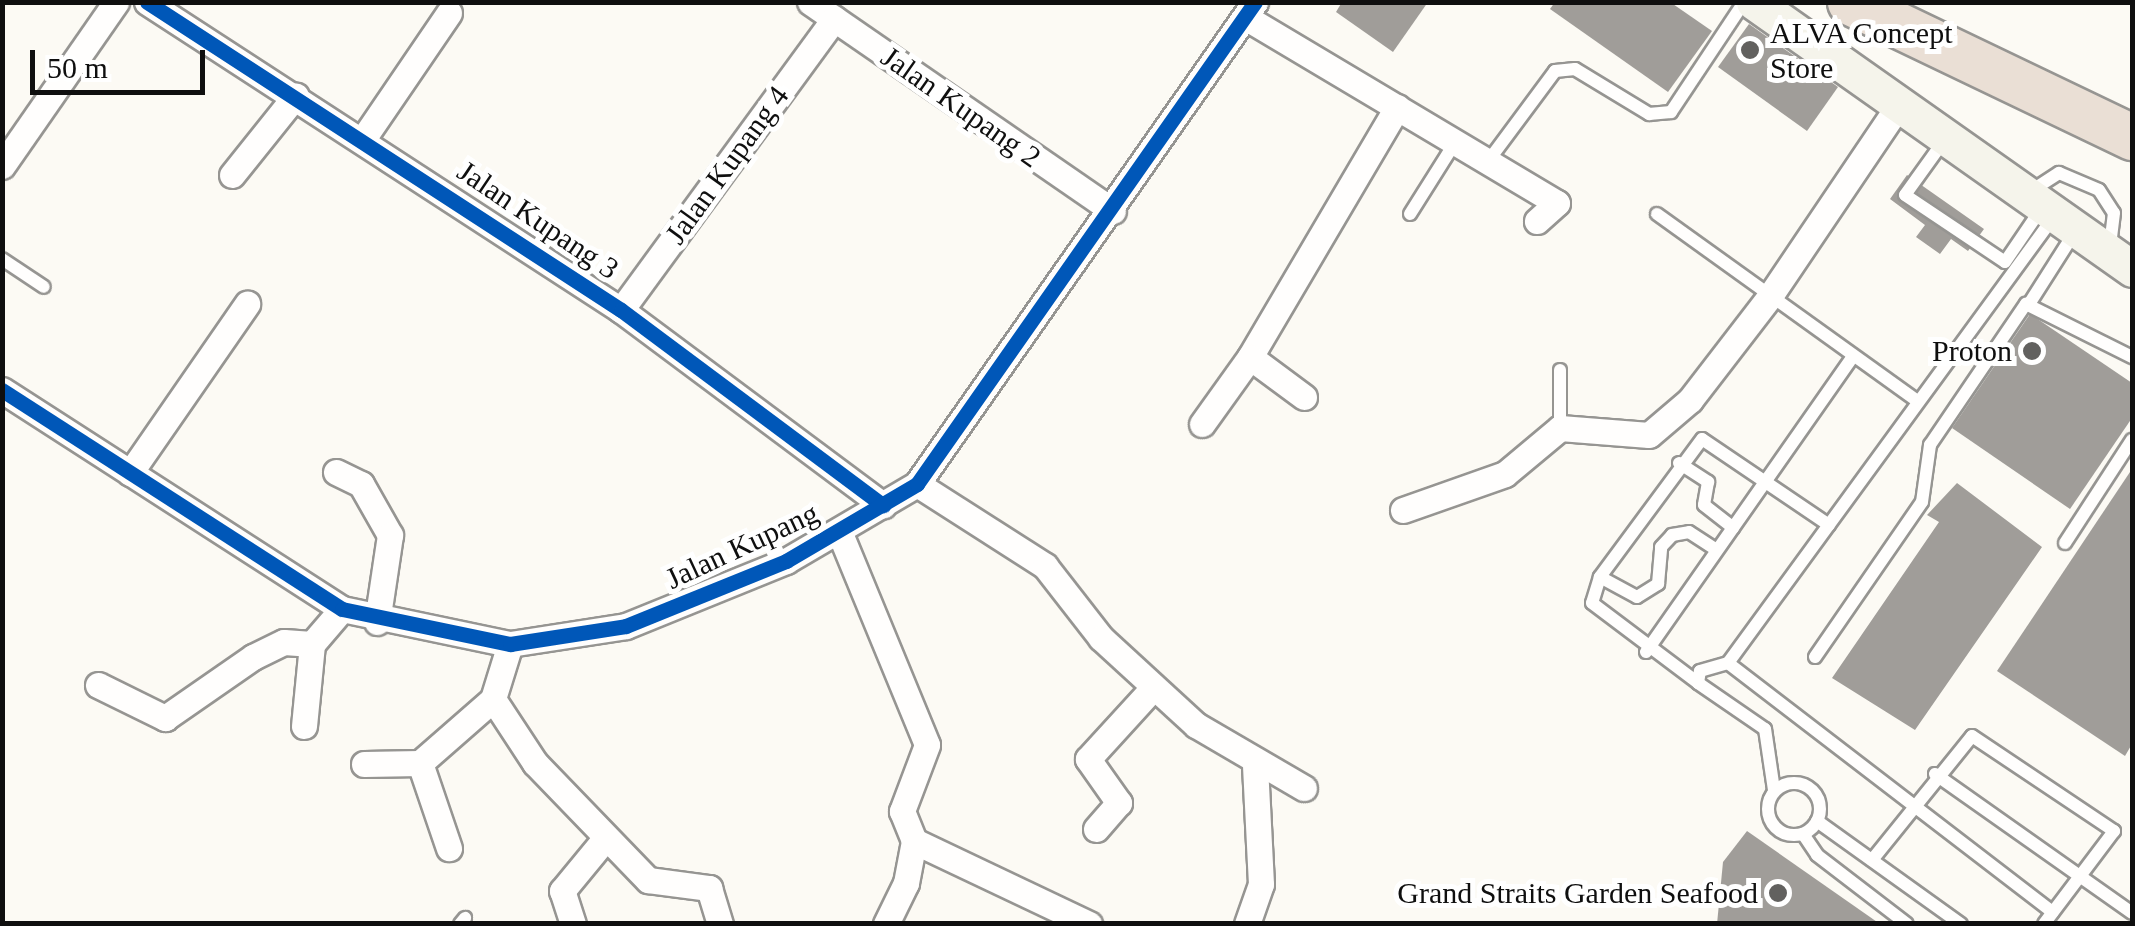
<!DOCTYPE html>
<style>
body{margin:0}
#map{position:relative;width:2135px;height:926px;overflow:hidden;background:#fcfaf4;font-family:"Times New Roman",serif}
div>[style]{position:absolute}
.building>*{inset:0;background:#a09d99}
.roads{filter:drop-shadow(2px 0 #969592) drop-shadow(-2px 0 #969592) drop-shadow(0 2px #969592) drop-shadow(0 -2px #969592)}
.lane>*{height:12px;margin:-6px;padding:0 6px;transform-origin:6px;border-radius:6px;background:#fffefd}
.lane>.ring{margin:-6px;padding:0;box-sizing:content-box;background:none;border:12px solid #fffefd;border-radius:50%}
.street>*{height:25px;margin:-12.5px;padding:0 12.5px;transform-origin:12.5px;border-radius:12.5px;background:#fffefd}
.secondary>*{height:35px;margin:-17.5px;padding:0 17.5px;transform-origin:17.5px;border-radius:17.5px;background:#f5f4eb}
.highway>*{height:45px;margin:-22.5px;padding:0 22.5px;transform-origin:22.5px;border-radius:22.5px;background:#eadfd5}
.cycleway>*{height:15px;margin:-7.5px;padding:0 7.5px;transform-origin:7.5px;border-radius:7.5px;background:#0057b8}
.dots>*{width:28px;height:28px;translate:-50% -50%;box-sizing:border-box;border:5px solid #fff;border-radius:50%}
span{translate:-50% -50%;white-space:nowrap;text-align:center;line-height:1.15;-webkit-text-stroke:10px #fff;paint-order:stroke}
.poi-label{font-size:30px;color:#0f0f0f}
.left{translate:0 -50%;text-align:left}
.right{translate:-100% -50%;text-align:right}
.street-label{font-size:30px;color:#0f0f0f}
.frame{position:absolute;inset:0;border:5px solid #0f0f0f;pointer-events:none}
.scale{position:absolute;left:30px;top:50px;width:175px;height:45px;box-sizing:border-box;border:5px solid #0f0f0f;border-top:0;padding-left:12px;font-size:30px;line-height:35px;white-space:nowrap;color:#0f0f0f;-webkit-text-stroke:8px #fff;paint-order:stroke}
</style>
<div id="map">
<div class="building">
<i style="clip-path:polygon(1342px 2px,1428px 2px,1393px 52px,1336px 12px)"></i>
<i style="clip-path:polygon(1555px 2px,1670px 2px,1712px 31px,1668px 92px,1550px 9px)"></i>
<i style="clip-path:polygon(1749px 24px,1838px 87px,1807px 131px,1718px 67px)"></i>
<i style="clip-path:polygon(1907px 175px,1984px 229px,1968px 251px,1951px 239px,1940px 254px,1916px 237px,1925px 225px,1890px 199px)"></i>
<i style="clip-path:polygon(2030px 314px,2132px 383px,2132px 418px,2070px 509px,1952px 428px)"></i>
<i style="clip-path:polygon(2132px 469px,2132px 744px,2125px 756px,1997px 671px)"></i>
<i style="clip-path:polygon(1957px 483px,2042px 547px,1915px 730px,1832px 678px,1939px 522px,1927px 515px)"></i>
<i style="clip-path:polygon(1747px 831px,1880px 924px,1717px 924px,1723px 862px)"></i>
</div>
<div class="roads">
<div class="lane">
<i style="left:1943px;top:142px;width:65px;rotate:125.6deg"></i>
<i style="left:1905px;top:195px;width:120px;rotate:33.8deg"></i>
<i style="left:2005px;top:262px;width:64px;rotate:-55.8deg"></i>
<i style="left:1489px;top:160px;width:111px;rotate:-53.4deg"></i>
<i style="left:1555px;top:71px;width:20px;rotate:-6deg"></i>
<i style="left:1575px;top:69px;width:87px;rotate:31.3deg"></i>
<i style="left:1649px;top:114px;width:22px;rotate:-5deg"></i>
<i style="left:1671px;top:112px;width:132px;rotate:-56.4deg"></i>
<i style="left:2028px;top:193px;width:37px;rotate:-33deg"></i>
<i style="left:2059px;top:173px;width:43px;rotate:23deg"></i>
<i style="left:2099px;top:190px;width:27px;rotate:57deg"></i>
<i style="left:2114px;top:213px;width:34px;rotate:97deg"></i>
<i style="left:1410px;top:214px;width:86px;rotate:-57.8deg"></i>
<i style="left:1657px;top:214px;width:320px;rotate:35.7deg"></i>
<i style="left:2px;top:259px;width:50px;rotate:33.7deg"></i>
<i style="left:2031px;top:301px;width:82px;rotate:-57.5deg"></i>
<i style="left:1560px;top:428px;width:58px;rotate:-90deg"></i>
<i style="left:1679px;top:463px;width:35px;rotate:33deg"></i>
<i style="left:1708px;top:482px;width:23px;rotate:100deg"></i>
<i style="left:1704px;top:505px;width:37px;rotate:38deg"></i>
<i style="left:1829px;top:525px;width:153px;rotate:-145.9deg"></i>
<i style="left:1702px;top:439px;width:172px;rotate:126.5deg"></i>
<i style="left:1600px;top:577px;width:27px;rotate:107deg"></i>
<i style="left:1592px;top:603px;width:133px;rotate:37deg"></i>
<i style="left:1698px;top:683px;width:12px;rotate:-81deg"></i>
<i style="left:1700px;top:671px;width:29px;rotate:-16deg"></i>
<i style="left:1728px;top:663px;width:551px;rotate:-53.86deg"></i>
<i style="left:2065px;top:543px;width:123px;rotate:-57deg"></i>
<i style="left:1600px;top:577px;width:42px;rotate:28.4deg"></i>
<i style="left:1637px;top:597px;width:25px;rotate:-32deg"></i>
<i style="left:1658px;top:584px;width:37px;rotate:-85deg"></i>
<i style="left:1661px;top:547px;width:16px;rotate:-47deg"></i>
<i style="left:1672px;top:535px;width:17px;rotate:-10deg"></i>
<i style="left:1689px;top:532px;width:33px;rotate:33deg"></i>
<i style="left:1646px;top:652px;width:361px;rotate:-55deg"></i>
<i style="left:1815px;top:657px;width:188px;rotate:-55.4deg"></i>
<i style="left:1922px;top:502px;width:58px;rotate:-82deg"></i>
<i style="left:1930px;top:445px;width:171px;rotate:-55.8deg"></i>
<i style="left:2026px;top:304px;width:119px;rotate:26.6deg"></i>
<i style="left:1728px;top:663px;width:409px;rotate:37.5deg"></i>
<i style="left:1698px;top:683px;width:81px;rotate:34.5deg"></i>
<i style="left:1765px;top:729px;width:62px;rotate:81.6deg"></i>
<i style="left:1935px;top:774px;width:241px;rotate:35.2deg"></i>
<i class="ring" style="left:1768px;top:783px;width:40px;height:40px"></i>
<i style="left:1817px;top:821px;width:177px;rotate:35.6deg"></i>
<i style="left:1803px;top:834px;width:25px;rotate:56deg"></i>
<i style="left:1817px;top:855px;width:113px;rotate:37.5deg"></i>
<i style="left:1872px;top:860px;width:159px;rotate:-51.1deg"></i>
<i style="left:1972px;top:736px;width:171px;rotate:33.8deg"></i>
<i style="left:2114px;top:831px;width:116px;rotate:127deg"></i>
<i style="left:460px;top:924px;width:8px;rotate:-50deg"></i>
</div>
<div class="street">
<i style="left:147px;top:2px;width:565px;rotate:33.02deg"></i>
<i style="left:621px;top:310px;width:327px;rotate:36.7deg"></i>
<i style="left:810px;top:2px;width:368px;rotate:34.6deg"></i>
<i style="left:1245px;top:17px;width:363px;rotate:30.8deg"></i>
<i style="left:1557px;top:203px;width:27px;rotate:138deg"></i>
<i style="left:365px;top:136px;width:149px;rotate:-55.7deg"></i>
<i style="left:2px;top:166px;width:200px;rotate:-55.2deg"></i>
<i style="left:232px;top:175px;width:102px;rotate:-51.3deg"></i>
<i style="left:621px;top:310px;width:361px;rotate:-53.8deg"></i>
<i style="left:2px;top:390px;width:404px;rotate:32.8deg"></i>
<i style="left:342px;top:609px;width:172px;rotate:11.8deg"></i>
<i style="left:510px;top:644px;width:117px;rotate:-8.8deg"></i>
<i style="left:626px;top:626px;width:173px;rotate:-22.1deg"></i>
<i style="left:786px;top:561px;width:152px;rotate:-30.4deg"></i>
<i style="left:917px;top:484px;width:589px;rotate:-54.96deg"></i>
<i style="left:1304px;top:397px;width:67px;rotate:-143.5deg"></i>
<i style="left:1250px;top:357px;width:290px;rotate:-59.5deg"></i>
<i style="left:1202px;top:424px;width:82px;rotate:-54.4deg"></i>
<i style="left:336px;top:472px;width:28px;rotate:26deg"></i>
<i style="left:361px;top:484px;width:59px;rotate:60.4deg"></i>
<i style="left:390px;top:535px;width:88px;rotate:98.5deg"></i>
<i style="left:130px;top:473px;width:206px;rotate:-55.3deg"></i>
<i style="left:917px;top:484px;width:152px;rotate:32.6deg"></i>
<i style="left:1045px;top:566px;width:91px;rotate:52.1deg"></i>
<i style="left:1101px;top:638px;width:129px;rotate:42.5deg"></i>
<i style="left:1196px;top:725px;width:125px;rotate:30.3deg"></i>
<i style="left:1403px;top:510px;width:108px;rotate:-19.4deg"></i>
<i style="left:1505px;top:474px;width:72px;rotate:-39.9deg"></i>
<i style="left:1560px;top:428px;width:89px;rotate:4.5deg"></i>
<i style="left:1649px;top:435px;width:54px;rotate:-40.5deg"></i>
<i style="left:1690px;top:400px;width:131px;rotate:-52.4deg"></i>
<i style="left:1770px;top:296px;width:229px;rotate:-56deg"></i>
<i style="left:839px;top:531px;width:231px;rotate:67.6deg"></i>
<i style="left:927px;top:745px;width:71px;rotate:110.7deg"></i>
<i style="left:902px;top:811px;width:32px;rotate:68deg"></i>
<i style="left:914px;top:841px;width:43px;rotate:100.8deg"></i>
<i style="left:906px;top:883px;width:46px;rotate:116deg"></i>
<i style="left:510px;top:644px;width:58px;rotate:107.2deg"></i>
<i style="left:493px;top:699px;width:77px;rotate:56.7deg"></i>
<i style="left:535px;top:763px;width:163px;rotate:46deg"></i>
<i style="left:648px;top:880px;width:62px;rotate:7.5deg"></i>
<i style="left:709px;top:888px;width:38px;rotate:73deg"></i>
<i style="left:98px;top:685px;width:75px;rotate:26.2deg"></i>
<i style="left:165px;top:718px;width:107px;rotate:-34.7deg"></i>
<i style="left:253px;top:657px;width:34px;rotate:-26deg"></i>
<i style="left:284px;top:642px;width:28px;rotate:4deg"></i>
<i style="left:304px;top:726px;width:82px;rotate:-84.4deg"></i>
<i style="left:312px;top:644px;width:46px;rotate:-49.4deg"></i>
<i style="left:420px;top:763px;width:90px;rotate:71.2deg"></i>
<i style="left:364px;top:764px;width:56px;rotate:-1deg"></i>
<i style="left:420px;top:763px;width:97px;rotate:-41.2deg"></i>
<i style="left:1096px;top:829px;width:35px;rotate:-49deg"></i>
<i style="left:1119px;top:803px;width:54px;rotate:-125.2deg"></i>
<i style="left:1088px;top:759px;width:95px;rotate:-47.6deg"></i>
<i style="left:914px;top:841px;width:194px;rotate:25.4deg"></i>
<i style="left:573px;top:924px;width:35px;rotate:-108deg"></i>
<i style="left:562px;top:891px;width:66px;rotate:-50.5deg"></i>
<i style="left:1247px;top:924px;width:42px;rotate:-70.7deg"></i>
<i style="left:1261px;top:884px;width:117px;rotate:-92.9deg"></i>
</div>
<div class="secondary">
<i style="left:1754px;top:2px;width:463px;rotate:35.2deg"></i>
</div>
<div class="highway">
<i style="left:1850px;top:2px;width:313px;rotate:25.6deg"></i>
</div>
</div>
<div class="cycleway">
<i style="left:147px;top:2px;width:565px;rotate:33.02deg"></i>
<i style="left:621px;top:310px;width:327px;rotate:36.7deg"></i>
<i style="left:2px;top:390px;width:404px;rotate:32.8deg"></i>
<i style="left:342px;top:609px;width:172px;rotate:11.8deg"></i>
<i style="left:510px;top:644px;width:117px;rotate:-8.8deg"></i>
<i style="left:626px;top:626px;width:173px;rotate:-22.1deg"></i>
<i style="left:786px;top:561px;width:152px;rotate:-30.4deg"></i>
<i style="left:917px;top:484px;width:589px;rotate:-54.96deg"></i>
</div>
<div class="dots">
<i style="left:1750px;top:50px;background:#62615f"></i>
<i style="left:2032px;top:351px;background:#62615f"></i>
<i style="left:1778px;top:893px;background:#62615f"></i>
</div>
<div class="poi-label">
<span class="left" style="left:1770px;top:50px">ALVA Concept<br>Store</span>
<span class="right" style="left:2012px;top:351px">Proton</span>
<span class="right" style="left:1758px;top:893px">Grand Straits Garden Seafood</span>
</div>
<div class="street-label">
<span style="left:961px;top:107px;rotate:35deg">Jalan Kupang 2</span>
<span style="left:727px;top:165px;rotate:-54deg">Jalan Kupang 4</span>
<span style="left:538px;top:220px;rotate:34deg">Jalan Kupang 3</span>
<span style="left:742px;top:546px;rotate:-25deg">Jalan Kupang</span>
</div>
<div class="frame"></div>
<div class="scale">50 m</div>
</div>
